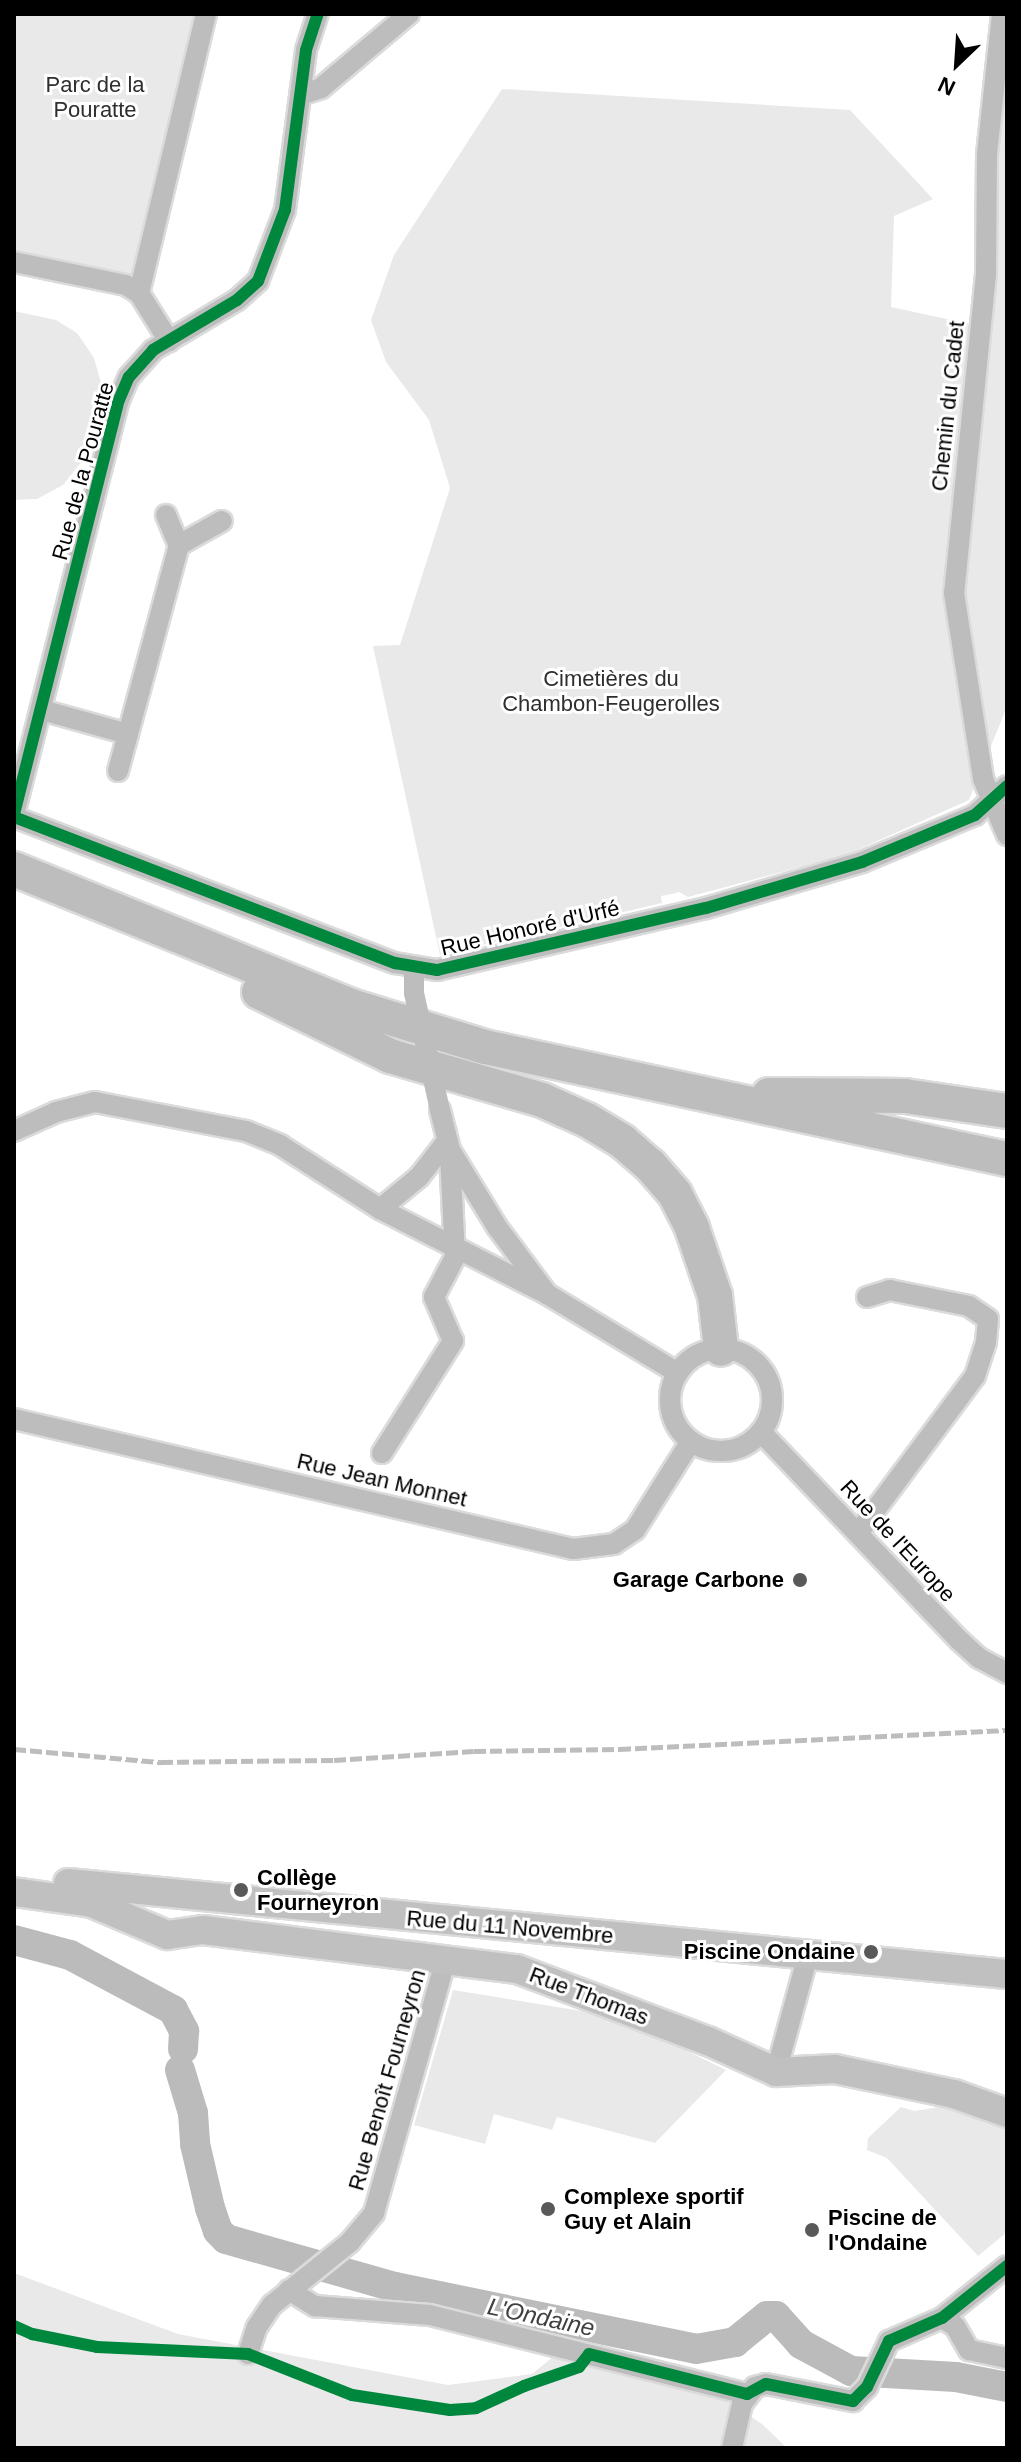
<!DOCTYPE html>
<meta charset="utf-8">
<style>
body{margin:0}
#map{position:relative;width:1021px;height:2462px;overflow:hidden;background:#fff;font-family:Arial,sans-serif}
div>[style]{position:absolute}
.green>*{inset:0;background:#e9e9e9}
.river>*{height:30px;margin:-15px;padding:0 15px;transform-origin:15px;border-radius:15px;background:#bbb}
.roads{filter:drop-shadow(2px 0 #dbdbdb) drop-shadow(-2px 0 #dbdbdb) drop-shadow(0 2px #dbdbdb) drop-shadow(0 -2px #dbdbdb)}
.minor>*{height:20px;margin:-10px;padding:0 10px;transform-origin:10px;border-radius:10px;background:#bdbdbd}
.minor>.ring{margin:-10px;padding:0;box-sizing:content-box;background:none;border:20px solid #bdbdbd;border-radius:50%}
.secondary>*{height:28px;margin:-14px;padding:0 14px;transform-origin:14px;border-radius:14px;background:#c0c0c0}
.trunk>*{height:34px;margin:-17px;padding:0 17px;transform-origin:17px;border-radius:17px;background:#bdbdbd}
.rail>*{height:5px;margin-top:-2.5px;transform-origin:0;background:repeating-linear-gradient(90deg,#bdbdbd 0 12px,transparent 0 16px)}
.minor-bridge>*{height:20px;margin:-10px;padding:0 10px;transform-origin:10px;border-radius:10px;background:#bdbdbd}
.cycleway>*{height:12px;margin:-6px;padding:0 6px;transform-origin:6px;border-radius:6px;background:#00873e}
.dots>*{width:22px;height:22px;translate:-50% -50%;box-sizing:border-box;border:4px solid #fff;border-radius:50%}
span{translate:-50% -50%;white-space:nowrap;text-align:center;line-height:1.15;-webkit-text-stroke:6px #fff;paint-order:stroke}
.park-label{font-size:22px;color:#2e2e2e}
.street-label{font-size:22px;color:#000}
.poi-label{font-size:22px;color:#000;font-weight:700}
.right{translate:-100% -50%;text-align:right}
.left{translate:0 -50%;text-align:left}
.water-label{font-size:24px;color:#3f3f3f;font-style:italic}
.frame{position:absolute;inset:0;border:16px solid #000;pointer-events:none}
.north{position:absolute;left:917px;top:24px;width:80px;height:80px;-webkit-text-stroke:6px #fff;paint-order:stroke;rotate:205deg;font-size:22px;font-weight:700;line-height:32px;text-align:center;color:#000}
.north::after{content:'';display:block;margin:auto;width:28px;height:36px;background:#000;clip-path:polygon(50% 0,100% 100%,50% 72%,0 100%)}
</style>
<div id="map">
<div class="green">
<i style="clip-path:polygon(14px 14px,200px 14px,136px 280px,14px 257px)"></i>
<i style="clip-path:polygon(1007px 34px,1007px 700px,1004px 714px,969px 800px,846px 855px,688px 897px,679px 892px,672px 894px,661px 896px,662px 903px,440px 955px,373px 646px,400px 645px,450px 488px,429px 420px,386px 362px,371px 320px,394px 255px,502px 89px,850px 110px,933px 199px,894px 216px,891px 307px,993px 329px,991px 175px)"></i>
<i style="clip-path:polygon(14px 311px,56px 320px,77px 333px,94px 358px,101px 383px,99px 428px,87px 455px,63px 485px,37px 499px,14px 500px)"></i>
<i style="clip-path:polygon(453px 1990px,618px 2017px,726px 2070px,655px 2143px,557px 2117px,552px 2130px,494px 2114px,485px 2144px,414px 2125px)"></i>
<i style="clip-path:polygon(946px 2106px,1007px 2130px,1007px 2232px,978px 2256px,887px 2158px,867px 2150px,868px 2138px,901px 2107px,914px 2111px)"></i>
<i style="clip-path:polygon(14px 2273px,178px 2334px,448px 2385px,532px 2374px,559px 2352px,707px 2387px,762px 2424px,787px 2448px,14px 2448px)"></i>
</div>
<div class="river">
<i style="left:14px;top:1940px;width:58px;rotate:15deg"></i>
<i style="left:70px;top:1955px;width:117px;rotate:28.1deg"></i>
<i style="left:173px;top:2010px;width:24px;rotate:62deg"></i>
<i style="left:184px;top:2031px;width:18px;rotate:93deg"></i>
<i style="left:180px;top:2070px;width:45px;rotate:73.2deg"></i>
<i style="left:193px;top:2113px;width:31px;rotate:86deg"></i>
<i style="left:195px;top:2144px;width:66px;rotate:76.8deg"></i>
<i style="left:210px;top:2208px;width:24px;rotate:71deg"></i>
<i style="left:218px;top:2231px;width:11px;rotate:45deg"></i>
<i style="left:226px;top:2239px;width:176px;rotate:15.9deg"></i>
<i style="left:395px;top:2287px;width:307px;rotate:11.6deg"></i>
<i style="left:696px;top:2349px;width:40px;rotate:-10deg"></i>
<i style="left:735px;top:2342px;width:41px;rotate:-39.1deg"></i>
<i style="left:767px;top:2316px;width:9px"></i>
<i style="left:776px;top:2316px;width:38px;rotate:48deg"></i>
<i style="left:801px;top:2344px;width:57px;rotate:28.4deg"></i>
<i style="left:851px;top:2371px;width:105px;rotate:3.3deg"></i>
<i style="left:956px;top:2377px;width:52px;rotate:11.1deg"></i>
</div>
<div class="roads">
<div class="minor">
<i style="left:1002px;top:14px;width:142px;rotate:96.1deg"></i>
<i style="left:987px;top:155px;width:119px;rotate:90.5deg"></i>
<i style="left:986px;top:274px;width:321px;rotate:95.7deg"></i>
<i style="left:954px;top:593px;width:188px;rotate:81.1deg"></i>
<i style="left:983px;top:779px;width:61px;rotate:66.8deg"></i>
<i style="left:300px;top:95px;width:22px;rotate:-18deg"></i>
<i style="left:321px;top:88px;width:115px;rotate:-40.1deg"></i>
<i style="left:14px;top:262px;width:114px;rotate:11.6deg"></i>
<i style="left:126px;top:285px;width:15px;rotate:32deg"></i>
<i style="left:139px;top:293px;width:57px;rotate:58deg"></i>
<i style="left:139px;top:293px;width:287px;rotate:-76.5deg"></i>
<i style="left:166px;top:515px;width:33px;rotate:67deg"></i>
<i style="left:42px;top:710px;width:89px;rotate:15.6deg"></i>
<i style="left:128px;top:734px;width:196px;rotate:-74.9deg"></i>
<i style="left:179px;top:545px;width:49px;rotate:-29.2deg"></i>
<i style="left:118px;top:771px;width:38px;rotate:-75deg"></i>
<i style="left:14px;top:814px;width:427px;rotate:-75.8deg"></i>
<i style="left:119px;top:400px;width:25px;rotate:-67deg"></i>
<i style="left:129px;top:377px;width:36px;rotate:-48deg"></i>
<i style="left:153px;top:350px;width:98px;rotate:-30.8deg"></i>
<i style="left:237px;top:300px;width:28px;rotate:-42deg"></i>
<i style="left:258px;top:281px;width:76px;rotate:-69.2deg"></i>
<i style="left:285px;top:210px;width:161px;rotate:-82.5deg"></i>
<i style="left:306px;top:50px;width:38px;rotate:-72deg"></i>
<i style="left:14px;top:817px;width:408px;rotate:21deg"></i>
<i style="left:395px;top:963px;width:43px;rotate:9.5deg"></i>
<i style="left:437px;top:970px;width:276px;rotate:-13deg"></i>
<i style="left:706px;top:908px;width:163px;rotate:-16.4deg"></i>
<i style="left:862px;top:862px;width:122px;rotate:-22.6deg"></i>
<i style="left:975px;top:815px;width:43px;rotate:-42.2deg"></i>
<i style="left:440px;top:1110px;width:41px;rotate:76deg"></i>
<i style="left:450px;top:1150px;width:90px;rotate:58.6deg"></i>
<i style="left:497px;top:1227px;width:84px;rotate:53.3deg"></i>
<i style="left:547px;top:1294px;width:153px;rotate:31.1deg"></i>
<i style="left:14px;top:1131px;width:46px;rotate:-24.3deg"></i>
<i style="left:56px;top:1112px;width:40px;rotate:-14.4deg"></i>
<i style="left:95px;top:1102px;width:154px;rotate:10.9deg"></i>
<i style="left:246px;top:1131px;width:37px;rotate:22deg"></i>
<i style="left:280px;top:1145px;width:119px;rotate:32.6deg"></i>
<i style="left:380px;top:1209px;width:187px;rotate:27deg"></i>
<i style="left:380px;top:1209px;width:50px;rotate:-39.4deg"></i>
<i style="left:419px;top:1177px;width:46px;rotate:-52.1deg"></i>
<i class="ring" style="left:670px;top:1349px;width:82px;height:82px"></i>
<i style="left:14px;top:1419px;width:574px;rotate:13.09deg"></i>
<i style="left:573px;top:1549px;width:41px;rotate:-7deg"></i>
<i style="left:614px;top:1544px;width:25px;rotate:-34deg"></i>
<i style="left:635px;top:1530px;width:105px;rotate:-57.8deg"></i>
<i style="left:761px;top:1432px;width:287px;rotate:46.4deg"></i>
<i style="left:959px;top:1640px;width:27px;rotate:42deg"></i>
<i style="left:979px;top:1658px;width:32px;rotate:28deg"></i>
<i style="left:382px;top:1453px;width:133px;rotate:-57.6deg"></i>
<i style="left:453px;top:1341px;width:48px;rotate:-113.4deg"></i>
<i style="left:434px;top:1297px;width:45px;rotate:-62.3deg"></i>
<i style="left:455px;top:1257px;width:102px;rotate:-92.8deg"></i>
<i style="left:858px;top:1533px;width:196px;rotate:-53.3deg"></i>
<i style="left:975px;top:1376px;width:36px;rotate:-72deg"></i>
<i style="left:986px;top:1342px;width:23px;rotate:-85deg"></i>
<i style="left:988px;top:1319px;width:23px;rotate:-146deg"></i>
<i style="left:969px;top:1306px;width:81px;rotate:-168.6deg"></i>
<i style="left:890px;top:1290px;width:24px;rotate:163deg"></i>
<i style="left:776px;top:2072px;width:121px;rotate:-74.7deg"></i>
<i style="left:289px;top:2290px;width:31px;rotate:32deg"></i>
<i style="left:315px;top:2306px;width:115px;rotate:4.5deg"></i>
<i style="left:430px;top:2315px;width:327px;rotate:14deg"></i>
<i style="left:942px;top:2318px;width:15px;rotate:32deg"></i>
<i style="left:955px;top:2326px;width:28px;rotate:60deg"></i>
<i style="left:969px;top:2350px;width:39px;rotate:12deg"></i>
<i style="left:248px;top:2354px;width:28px;rotate:-72deg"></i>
<i style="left:257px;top:2327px;width:27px;rotate:-56deg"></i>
<i style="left:272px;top:2305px;width:100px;rotate:-38.9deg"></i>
<i style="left:350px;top:2242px;width:38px;rotate:-50deg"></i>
<i style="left:374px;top:2213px;width:264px;rotate:-74.2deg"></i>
<i style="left:732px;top:2448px;width:45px;rotate:-77.2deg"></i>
<i style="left:742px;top:2404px;width:21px;rotate:-53deg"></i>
<i style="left:755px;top:2387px;width:11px;rotate:-15deg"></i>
<i style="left:766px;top:2384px;width:89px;rotate:11.1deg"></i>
<i style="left:853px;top:2401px;width:20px;rotate:-45deg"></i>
<i style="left:867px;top:2387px;width:51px;rotate:-64.4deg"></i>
<i style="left:889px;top:2341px;width:58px;rotate:-23.5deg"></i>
<i style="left:942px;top:2318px;width:83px;rotate:-38.7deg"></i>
</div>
<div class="secondary">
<i style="left:68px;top:1883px;width:943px;rotate:5.54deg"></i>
<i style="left:14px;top:1892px;width:79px;rotate:8deg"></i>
<i style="left:92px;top:1903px;width:82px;rotate:23.1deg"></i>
<i style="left:167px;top:1935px;width:36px;rotate:-8deg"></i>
<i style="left:203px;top:1930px;width:316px;rotate:7.1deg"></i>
<i style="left:517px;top:1969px;width:204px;rotate:20.7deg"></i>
<i style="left:708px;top:2041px;width:75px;rotate:24.5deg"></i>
<i style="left:776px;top:2072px;width:59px;rotate:-2.9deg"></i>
<i style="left:835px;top:2069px;width:122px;rotate:11.9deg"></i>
<i style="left:954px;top:2094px;width:56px;rotate:19.7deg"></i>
</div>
<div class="trunk">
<i style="left:14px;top:869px;width:364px;rotate:22.1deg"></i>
<i style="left:351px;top:1006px;width:140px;rotate:17deg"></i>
<i style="left:485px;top:1047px;width:534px;rotate:12.11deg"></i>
<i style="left:259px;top:992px;width:146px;rotate:26deg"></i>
<i style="left:390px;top:1056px;width:158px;rotate:16.1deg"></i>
<i style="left:542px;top:1100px;width:49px;rotate:24deg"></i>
<i style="left:587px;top:1120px;width:41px;rotate:31deg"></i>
<i style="left:622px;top:1141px;width:37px;rotate:41deg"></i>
<i style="left:650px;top:1165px;width:38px;rotate:49deg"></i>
<i style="left:675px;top:1194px;width:38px;rotate:63deg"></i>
<i style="left:692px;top:1228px;width:72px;rotate:71.3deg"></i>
<i style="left:715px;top:1296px;width:53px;rotate:83.5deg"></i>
<i style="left:769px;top:1095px;width:136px;rotate:0.4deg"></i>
<i style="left:905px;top:1096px;width:103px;rotate:8.4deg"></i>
</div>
</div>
<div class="rail">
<i style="left:14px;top:1749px;width:148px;rotate:5.1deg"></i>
<i style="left:161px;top:1762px;width:173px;rotate:-0.7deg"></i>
<i style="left:334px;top:1760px;width:140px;rotate:-3.7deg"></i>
<i style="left:474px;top:1751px;width:145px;rotate:-0.8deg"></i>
<i style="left:619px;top:1749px;width:388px;rotate:-2.8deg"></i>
</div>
<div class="minor-bridge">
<i style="left:414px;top:968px;width:25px;rotate:90deg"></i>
<i style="left:414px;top:993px;width:120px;rotate:77.5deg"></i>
</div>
<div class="cycleway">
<i style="left:14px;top:814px;width:427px;rotate:-75.8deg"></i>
<i style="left:119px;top:400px;width:25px;rotate:-67deg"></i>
<i style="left:129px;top:377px;width:36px;rotate:-48deg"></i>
<i style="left:153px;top:350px;width:98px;rotate:-30.8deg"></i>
<i style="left:237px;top:300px;width:28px;rotate:-42deg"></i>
<i style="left:258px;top:281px;width:76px;rotate:-69.2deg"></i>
<i style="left:285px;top:210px;width:161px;rotate:-82.5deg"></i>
<i style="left:306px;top:50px;width:38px;rotate:-72deg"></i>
<i style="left:14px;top:817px;width:408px;rotate:21deg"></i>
<i style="left:395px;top:963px;width:43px;rotate:9.5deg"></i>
<i style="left:437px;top:970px;width:276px;rotate:-13deg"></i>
<i style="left:706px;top:908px;width:163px;rotate:-16.4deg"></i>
<i style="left:862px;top:862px;width:122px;rotate:-22.6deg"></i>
<i style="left:975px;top:815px;width:43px;rotate:-42.2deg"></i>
<i style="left:14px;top:2326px;width:20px;rotate:24deg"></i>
<i style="left:32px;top:2334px;width:66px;rotate:11.3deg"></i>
<i style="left:97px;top:2347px;width:151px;rotate:2.7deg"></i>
<i style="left:248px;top:2354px;width:112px;rotate:21.5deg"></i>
<i style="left:352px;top:2395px;width:99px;rotate:8.7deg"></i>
<i style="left:450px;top:2410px;width:26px;rotate:-4deg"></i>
<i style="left:476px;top:2408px;width:53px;rotate:-24.6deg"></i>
<i style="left:524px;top:2386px;width:58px;rotate:-19.1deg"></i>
<i style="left:579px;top:2367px;width:16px;rotate:-52deg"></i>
<i style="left:589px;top:2354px;width:163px;rotate:14.2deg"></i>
<i style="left:747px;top:2394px;width:21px;rotate:-28deg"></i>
<i style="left:766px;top:2384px;width:89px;rotate:11.1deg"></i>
<i style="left:853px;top:2401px;width:20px;rotate:-45deg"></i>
<i style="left:867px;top:2387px;width:51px;rotate:-64.4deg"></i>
<i style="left:889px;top:2341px;width:58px;rotate:-23.5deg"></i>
<i style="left:942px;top:2318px;width:83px;rotate:-38.7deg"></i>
</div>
<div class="dots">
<i style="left:800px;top:1580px;background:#595959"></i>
<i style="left:241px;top:1890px;background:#595959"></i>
<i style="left:871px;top:1952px;background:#595959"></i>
<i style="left:548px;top:2209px;background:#595959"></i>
<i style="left:812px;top:2230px;background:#595959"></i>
</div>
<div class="park-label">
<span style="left:95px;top:97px">Parc de la<br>Pouratte</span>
<span style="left:611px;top:691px">Cimetières du<br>Chambon-Feugerolles</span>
</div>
<div class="street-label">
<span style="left:948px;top:406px;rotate:-84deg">Chemin du Cadet</span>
<span style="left:83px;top:471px;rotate:-75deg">Rue de la Pouratte</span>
<span style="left:530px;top:928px;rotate:-13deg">Rue Honoré d'Urfé</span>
<span style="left:382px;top:1480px;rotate:13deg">Rue Jean Monnet</span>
<span style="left:898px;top:1541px;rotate:47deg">Rue de l'Europe</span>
<span style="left:510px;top:1927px;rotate:5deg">Rue du 11 Novembre</span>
<span style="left:589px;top:1996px;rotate:21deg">Rue Thomas</span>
<span style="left:387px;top:2080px;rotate:-74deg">Rue Benoît Fourneyron</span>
</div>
<div class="poi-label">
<span class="right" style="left:784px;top:1580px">Garage Carbone</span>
<span class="left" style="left:257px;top:1890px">Collège<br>Fourneyron</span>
<span class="right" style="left:855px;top:1952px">Piscine Ondaine</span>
<span class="left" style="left:564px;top:2209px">Complexe sportif<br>Guy et Alain</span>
<span class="left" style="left:828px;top:2230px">Piscine de<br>l'Ondaine</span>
</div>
<div class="water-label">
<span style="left:541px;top:2317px;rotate:12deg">L'Ondaine</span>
</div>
<div class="frame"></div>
<div class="north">N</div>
</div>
